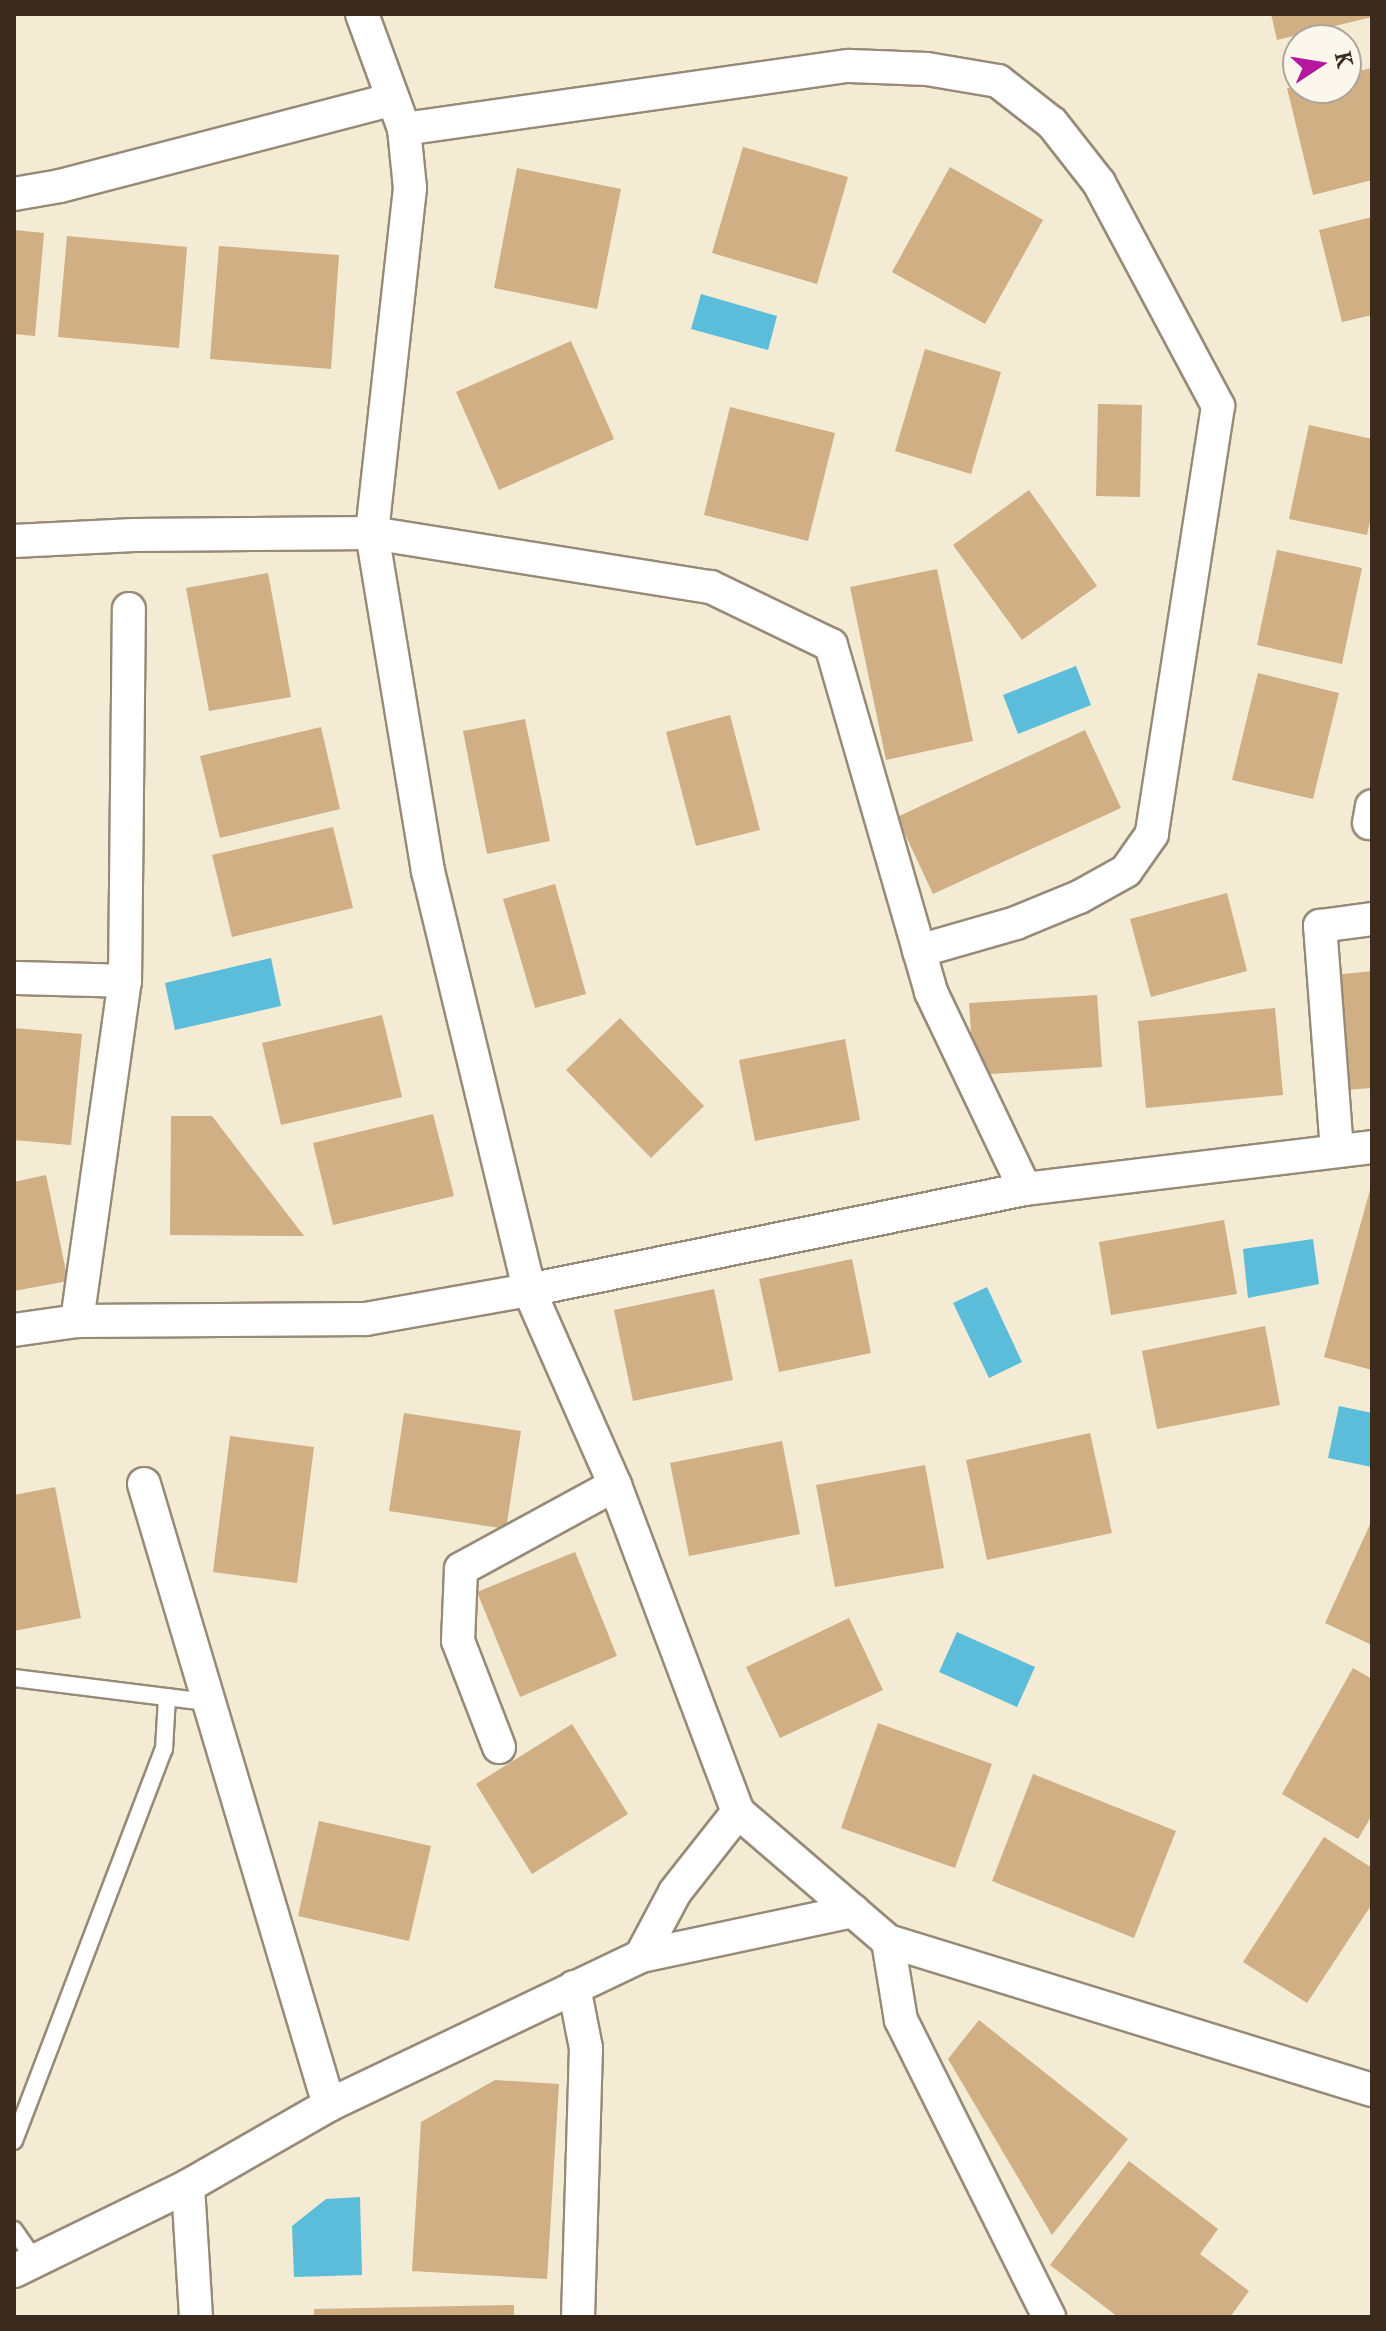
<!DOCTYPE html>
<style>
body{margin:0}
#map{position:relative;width:1386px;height:2331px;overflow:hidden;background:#f3ebd3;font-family:"IM FELL Great Primer",serif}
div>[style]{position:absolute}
.water>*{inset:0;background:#5cbddb}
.building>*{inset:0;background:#cfaf83}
.roads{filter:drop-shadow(2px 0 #978a78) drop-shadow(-2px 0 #978a78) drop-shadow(0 2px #978a78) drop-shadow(0 -2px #978a78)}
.lane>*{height:16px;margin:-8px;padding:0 8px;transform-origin:8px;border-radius:8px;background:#fff}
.street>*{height:32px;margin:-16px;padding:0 16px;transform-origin:16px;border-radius:16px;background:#fff}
span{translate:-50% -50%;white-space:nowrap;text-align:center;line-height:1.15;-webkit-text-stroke:6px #fbf7ec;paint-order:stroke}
.frame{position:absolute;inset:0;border:16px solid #3b2a1e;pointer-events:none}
.north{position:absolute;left:1282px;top:24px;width:80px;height:80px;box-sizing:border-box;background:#fbf7ec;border:2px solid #aea59a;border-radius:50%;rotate:78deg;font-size:22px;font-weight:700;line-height:32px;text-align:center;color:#3b2a1e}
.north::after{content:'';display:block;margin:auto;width:28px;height:36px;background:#b5179e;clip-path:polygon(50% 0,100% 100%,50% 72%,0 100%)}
</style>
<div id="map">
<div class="water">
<i style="clip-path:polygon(701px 294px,777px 316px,768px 350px,691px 329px)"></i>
<i style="clip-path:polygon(1076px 666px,1091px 705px,1018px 734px,1003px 695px)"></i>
<i style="clip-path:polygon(271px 958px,281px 1006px,175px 1030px,165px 983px)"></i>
<i style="clip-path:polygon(1313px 1239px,1319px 1284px,1248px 1298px,1243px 1249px)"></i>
<i style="clip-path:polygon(987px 1287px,1022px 1362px,989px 1378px,953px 1303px)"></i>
<i style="clip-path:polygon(1339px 1406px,1372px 1413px,1372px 1467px,1328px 1458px)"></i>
<i style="clip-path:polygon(957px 1632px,1035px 1667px,1017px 1707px,939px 1672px)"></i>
<i style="clip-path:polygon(360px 2197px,362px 2275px,294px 2277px,292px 2226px,326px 2199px)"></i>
</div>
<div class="building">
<i style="clip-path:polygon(1271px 14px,1372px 14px,1372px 17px,1277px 40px)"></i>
<i style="clip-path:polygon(1372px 68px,1372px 180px,1313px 195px,1287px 88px,1346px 88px,1346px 74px)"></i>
<i style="clip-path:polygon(743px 147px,848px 177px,817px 284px,712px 253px)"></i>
<i style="clip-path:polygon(950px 167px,1043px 220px,985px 324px,892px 272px)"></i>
<i style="clip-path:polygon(517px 168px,621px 189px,597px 309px,494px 288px)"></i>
<i style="clip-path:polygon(1372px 217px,1372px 315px,1342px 322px,1319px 230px)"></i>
<i style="clip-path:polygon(14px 230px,44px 233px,35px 336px,14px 334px)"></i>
<i style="clip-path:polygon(67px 236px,187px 247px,179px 348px,58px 337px)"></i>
<i style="clip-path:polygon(219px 246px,339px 255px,331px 369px,210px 359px)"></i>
<i style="clip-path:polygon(571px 341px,614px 439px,499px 490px,456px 392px)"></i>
<i style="clip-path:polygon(925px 349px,1001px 372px,971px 474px,895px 451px)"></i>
<i style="clip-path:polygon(1098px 404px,1142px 405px,1140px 497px,1096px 496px)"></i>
<i style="clip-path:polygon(730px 407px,835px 433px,808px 541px,704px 515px)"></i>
<i style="clip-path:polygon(1309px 425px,1372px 439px,1372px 512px,1367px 535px,1289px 519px)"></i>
<i style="clip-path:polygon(1029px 490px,1097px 586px,1022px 640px,953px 545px)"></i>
<i style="clip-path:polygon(1277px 550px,1362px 568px,1342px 664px,1257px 645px)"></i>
<i style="clip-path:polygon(937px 569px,973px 741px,886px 760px,850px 587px)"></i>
<i style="clip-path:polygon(268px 573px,291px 697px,209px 711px,186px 588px)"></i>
<i style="clip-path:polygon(1258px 673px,1339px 693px,1313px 799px,1232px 780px)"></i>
<i style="clip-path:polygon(730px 715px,760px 830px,696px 846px,666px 732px)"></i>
<i style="clip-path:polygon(525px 719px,550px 841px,487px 854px,463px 731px)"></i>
<i style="clip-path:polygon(321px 727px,340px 809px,220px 838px,200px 756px)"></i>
<i style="clip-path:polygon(1085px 730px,1121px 808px,933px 894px,897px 817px)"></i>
<i style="clip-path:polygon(333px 827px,353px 908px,232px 937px,212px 855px)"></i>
<i style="clip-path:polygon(555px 884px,586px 994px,535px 1008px,503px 899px)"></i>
<i style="clip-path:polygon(1227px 893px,1247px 971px,1151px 997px,1130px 919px)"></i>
<i style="clip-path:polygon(1372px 971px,1372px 1088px,1345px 1090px,1333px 975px)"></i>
<i style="clip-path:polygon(1097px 995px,1102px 1067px,974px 1075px,969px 1003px)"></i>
<i style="clip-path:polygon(1275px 1008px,1283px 1095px,1146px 1108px,1138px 1021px)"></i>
<i style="clip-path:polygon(382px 1015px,402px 1097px,281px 1125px,262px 1043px)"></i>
<i style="clip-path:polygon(620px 1018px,704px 1106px,651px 1158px,566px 1070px)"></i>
<i style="clip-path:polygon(14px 1028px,82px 1034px,71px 1145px,14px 1140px)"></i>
<i style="clip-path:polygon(845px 1039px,860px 1120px,755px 1141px,739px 1060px)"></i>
<i style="clip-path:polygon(433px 1114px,454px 1196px,333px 1225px,313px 1143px)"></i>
<i style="clip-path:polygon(171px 1116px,212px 1116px,304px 1236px,170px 1235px)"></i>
<i style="clip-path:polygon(46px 1175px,68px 1281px,14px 1291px,14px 1182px)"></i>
<i style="clip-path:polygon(1371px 1186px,1372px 1186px,1372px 1370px,1324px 1357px)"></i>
<i style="clip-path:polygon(1224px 1220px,1237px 1294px,1111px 1315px,1099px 1242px)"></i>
<i style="clip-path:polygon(852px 1259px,871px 1353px,779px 1372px,759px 1279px)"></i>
<i style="clip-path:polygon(714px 1289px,733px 1380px,633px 1401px,614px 1310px)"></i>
<i style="clip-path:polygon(1265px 1326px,1280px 1405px,1157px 1429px,1142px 1351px)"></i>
<i style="clip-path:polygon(404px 1413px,521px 1431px,506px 1529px,389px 1511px)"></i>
<i style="clip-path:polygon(1090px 1433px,1112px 1533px,987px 1560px,966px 1460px)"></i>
<i style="clip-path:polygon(230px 1436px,314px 1447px,297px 1583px,213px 1572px)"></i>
<i style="clip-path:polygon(782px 1441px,800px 1534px,689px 1556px,670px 1463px)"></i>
<i style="clip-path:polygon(925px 1465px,944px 1568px,835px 1587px,816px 1485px)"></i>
<i style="clip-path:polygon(55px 1487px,81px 1618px,14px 1631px,14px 1495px)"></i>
<i style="clip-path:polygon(1372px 1520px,1372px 1645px,1325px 1623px)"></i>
<i style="clip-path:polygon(575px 1552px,617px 1656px,520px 1697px,477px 1592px)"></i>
<i style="clip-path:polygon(849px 1618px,883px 1690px,780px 1738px,746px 1667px)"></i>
<i style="clip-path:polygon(1353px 1668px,1372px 1679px,1372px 1815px,1358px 1839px,1282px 1794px)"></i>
<i style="clip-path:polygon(878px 1723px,992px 1764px,955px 1868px,841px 1828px)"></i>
<i style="clip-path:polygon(572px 1724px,628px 1814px,532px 1874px,476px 1784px)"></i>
<i style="clip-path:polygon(1033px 1774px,1176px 1831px,1134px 1938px,992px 1881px)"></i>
<i style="clip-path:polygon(319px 1821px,431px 1846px,409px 1941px,298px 1916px)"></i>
<i style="clip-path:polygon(1324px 1837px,1372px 1868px,1372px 1904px,1307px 2003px,1243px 1962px)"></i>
<i style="clip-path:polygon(979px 2020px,1128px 2139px,1052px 2235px,948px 2059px)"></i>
<i style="clip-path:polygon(495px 2080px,559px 2084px,547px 2279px,412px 2271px,421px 2122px)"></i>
<i style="clip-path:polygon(1129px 2161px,1218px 2229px,1200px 2254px,1249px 2291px,1230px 2317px,1118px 2317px,1050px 2265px)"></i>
<i style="clip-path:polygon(514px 2305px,514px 2317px,314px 2317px,314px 2309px)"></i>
</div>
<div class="roads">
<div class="lane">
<i style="left:14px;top:1678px;width:194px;rotate:7.1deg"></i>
<i style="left:14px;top:2141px;width:420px;rotate:-69.1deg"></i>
<i style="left:164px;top:1749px;width:52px;rotate:-86.7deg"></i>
<i style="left:14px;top:2230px;width:35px;rotate:55deg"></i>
</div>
<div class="street">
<i style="left:362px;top:14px;width:122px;rotate:69.9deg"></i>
<i style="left:404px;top:129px;width:59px;rotate:84.2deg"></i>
<i style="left:410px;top:188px;width:347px;rotate:96.3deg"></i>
<i style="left:372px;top:533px;width:343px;rotate:80.6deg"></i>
<i style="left:428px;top:871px;width:431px;rotate:76.4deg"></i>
<i style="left:529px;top:1290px;width:213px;rotate:66.2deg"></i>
<i style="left:615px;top:1485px;width:349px;rotate:69.4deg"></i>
<i style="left:738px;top:1812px;width:198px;rotate:40.7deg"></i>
<i style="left:888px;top:1941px;width:506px;rotate:17.11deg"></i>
<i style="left:404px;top:129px;width:449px;rotate:-8.1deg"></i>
<i style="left:849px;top:66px;width:78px;rotate:2.2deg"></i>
<i style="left:927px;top:69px;width:72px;rotate:9.6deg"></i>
<i style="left:998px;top:81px;width:68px;rotate:37.9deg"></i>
<i style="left:1052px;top:123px;width:76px;rotate:51.9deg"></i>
<i style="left:1099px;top:183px;width:253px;rotate:61.9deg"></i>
<i style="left:1218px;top:406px;width:433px;rotate:98.8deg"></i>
<i style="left:1152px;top:834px;width:45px;rotate:125.1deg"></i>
<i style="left:1126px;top:871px;width:54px;rotate:151deg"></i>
<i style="left:1079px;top:897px;width:68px;rotate:157.6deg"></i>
<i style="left:1016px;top:923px;width:101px;rotate:163.9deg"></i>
<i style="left:14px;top:194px;width:47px;rotate:-9.9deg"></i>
<i style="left:60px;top:186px;width:344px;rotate:-14.6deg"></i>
<i style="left:14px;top:541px;width:120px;rotate:-2.9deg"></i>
<i style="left:134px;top:535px;width:238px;rotate:-0.5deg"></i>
<i style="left:372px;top:533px;width:343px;rotate:9.1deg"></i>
<i style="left:711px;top:587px;width:133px;rotate:25.8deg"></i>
<i style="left:831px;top:645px;width:361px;rotate:73.9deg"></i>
<i style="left:931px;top:992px;width:218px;rotate:64.5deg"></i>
<i style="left:1369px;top:823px;width:17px;rotate:-80deg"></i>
<i style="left:14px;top:978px;width:111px;rotate:1.5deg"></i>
<i style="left:1337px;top:1151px;width:226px;rotate:-94.3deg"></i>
<i style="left:1320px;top:926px;width:52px;rotate:-7.7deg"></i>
<i style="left:77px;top:1321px;width:343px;rotate:-82deg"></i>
<i style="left:125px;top:981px;width:372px;rotate:-89.4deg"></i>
<i style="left:14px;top:1330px;width:64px;rotate:-8.1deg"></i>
<i style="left:77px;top:1321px;width:289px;rotate:-0.4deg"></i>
<i style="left:366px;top:1319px;width:166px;rotate:-10.1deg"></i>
<i style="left:529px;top:1290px;width:506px;rotate:-11.51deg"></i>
<i style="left:1025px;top:1189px;width:350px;rotate:-6.9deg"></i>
<i style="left:144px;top:1484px;width:648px;rotate:73.41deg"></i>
<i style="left:499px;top:1747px;width:114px;rotate:-111.1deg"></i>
<i style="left:458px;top:1641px;width:72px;rotate:-87.6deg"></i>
<i style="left:461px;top:1569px;width:175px;rotate:-28.6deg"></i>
<i style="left:888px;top:1941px;width:80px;rotate:80.7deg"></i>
<i style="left:901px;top:2020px;width:332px;rotate:63.5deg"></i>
<i style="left:641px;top:1956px;width:217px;rotate:-12deg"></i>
<i style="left:574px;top:1987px;width:62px;rotate:78.9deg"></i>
<i style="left:586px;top:2048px;width:269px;rotate:91.7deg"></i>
<i style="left:188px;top:2186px;width:131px;rotate:86.5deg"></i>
<i style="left:14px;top:2271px;width:194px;rotate:-26deg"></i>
<i style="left:188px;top:2186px;width:163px;rotate:-29.9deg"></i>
<i style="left:329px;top:2105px;width:346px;rotate:-25.5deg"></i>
<i style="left:641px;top:1956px;width:72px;rotate:-62deg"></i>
<i style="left:675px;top:1892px;width:102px;rotate:-51.8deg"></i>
</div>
</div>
<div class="frame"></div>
<div class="north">K</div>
</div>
